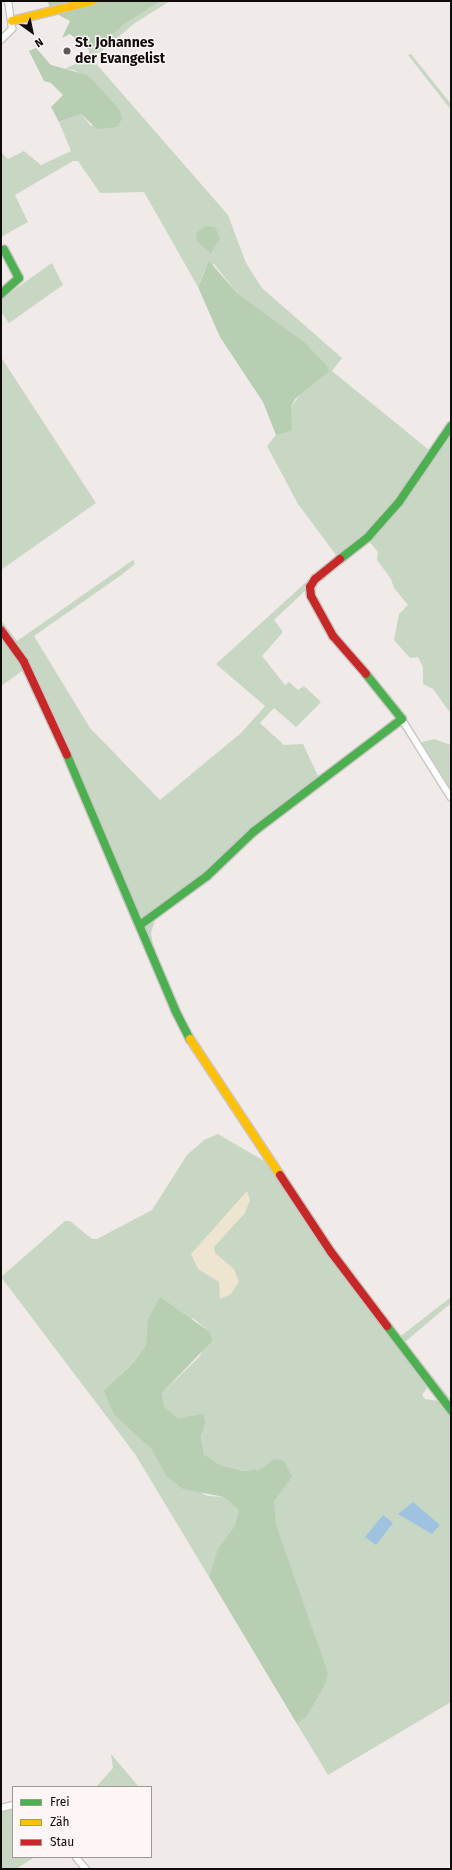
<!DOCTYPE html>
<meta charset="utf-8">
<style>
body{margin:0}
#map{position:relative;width:452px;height:1870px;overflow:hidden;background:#f0eae8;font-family:"Fira Sans",sans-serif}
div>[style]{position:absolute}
.green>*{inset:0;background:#c8d7c3}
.forest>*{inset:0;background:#b8ceb3}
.sand>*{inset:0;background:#ede5d0}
.water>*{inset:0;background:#9ec2df}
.roads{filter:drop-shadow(1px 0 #cbc6c4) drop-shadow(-1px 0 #cbc6c4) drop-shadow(0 1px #cbc6c4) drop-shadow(0 -1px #cbc6c4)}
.street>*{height:5.5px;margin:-2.75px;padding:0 2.75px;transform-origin:2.75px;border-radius:2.75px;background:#fdfcfc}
.fast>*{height:8px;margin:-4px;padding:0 4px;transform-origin:4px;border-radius:4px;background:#4caf50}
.slow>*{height:8px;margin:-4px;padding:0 4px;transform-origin:4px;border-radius:4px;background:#ffc107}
.jam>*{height:8px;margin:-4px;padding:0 4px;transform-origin:4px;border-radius:4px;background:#c62828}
.dots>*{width:11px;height:11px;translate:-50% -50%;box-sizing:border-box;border:2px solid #fdf6f4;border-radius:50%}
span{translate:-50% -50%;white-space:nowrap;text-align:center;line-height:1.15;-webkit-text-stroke:3px #fdf6f4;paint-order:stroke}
.poi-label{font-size:14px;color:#0e0b09;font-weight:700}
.left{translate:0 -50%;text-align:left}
.frame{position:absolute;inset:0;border:2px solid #0e0b09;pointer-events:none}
.legend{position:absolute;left:12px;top:1786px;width:140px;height:72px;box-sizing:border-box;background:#fdf6f4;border:1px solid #9d9896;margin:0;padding:5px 7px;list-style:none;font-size:12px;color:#0e0b09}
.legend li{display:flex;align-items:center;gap:8px;height:20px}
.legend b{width:20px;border:1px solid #9d9896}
.north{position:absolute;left:12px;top:12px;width:40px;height:40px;-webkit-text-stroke:3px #fdf6f4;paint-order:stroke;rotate:147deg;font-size:11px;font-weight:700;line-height:16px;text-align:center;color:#0e0b09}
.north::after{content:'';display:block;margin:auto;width:14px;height:18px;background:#0e0b09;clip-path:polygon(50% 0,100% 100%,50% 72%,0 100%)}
</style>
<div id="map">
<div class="green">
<i style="clip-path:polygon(161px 1px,170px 1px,135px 23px,92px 59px,228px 215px,246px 263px,262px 288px,342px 358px,332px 371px,429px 450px,429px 457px,389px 512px,274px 620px,283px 632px,262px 656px,285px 685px,289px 682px,298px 690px,304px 686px,321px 702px,296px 727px,274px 708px,260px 723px,284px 745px,303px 744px,319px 778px,157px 914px,151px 933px,154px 950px,134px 927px,43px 709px,22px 671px,1px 686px,1px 620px,17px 641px,133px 560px,135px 564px,120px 576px,34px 636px,90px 728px,160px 800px,241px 733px,265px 706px,216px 664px,336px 555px,298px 504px,267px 446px,276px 435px,286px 433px,291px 407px,302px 392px,257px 309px,238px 294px,214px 264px,204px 271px,198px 287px,144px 192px,100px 193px,78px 161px,73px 161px,15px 195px,28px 222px,1px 237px,1px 152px,8px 159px,24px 151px,41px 165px,71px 151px,59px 122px,81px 114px,91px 126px,120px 110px,96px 83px,74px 70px,65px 69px,89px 57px,89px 50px,100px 47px,123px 25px)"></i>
<i style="clip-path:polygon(411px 54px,451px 104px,451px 110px,408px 55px)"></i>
<i style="clip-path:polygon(52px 263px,63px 285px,9px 323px,1px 312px,1px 299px)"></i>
<i style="clip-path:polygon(1px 357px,96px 503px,1px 570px)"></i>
<i style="clip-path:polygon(451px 429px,451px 714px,433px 689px,423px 684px,423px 667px,418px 657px,410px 658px,394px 640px,399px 614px,408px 605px,394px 588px,391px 579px,377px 560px,378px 552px,367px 539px,424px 474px)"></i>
<i style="clip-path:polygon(434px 739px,451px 745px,451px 793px,419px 743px)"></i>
<i style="clip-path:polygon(evenodd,218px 1134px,266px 1162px,333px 1261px,426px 1383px,427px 1388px,422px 1395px,425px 1399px,439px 1401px,451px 1416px,451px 1702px,328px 1775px,297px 1724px,303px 1719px,210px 1574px,209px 1577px,135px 1454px,1px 1277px,65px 1221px,70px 1221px,92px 1239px,97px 1239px,152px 1210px,187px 1155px,204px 1140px,218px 1134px,193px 1318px,210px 1332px,200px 1356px,162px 1393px,164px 1406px,178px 1418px,185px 1417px,206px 1423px,201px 1434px,204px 1454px,219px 1466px,244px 1471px,261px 1469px,274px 1459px,224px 1497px,208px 1496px,166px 1476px,151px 1449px,114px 1415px,121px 1374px,134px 1362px,146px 1345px,193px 1318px)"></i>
<i style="clip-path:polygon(451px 1297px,451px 1303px,405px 1342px,451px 1400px,451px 1405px,401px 1336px)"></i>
<i style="clip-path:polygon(111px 1754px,139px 1787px,96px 1787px,113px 1768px)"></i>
<i style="clip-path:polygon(13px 1806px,13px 1857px,35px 1857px,16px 1869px,1px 1869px,1px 1809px)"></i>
</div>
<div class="forest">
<i style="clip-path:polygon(47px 1px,161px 1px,123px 25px,100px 47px,89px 50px,70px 34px,62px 38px,70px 21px,53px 12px)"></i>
<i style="clip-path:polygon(36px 48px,51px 65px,87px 75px,96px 83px,120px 110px,122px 119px,117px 127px,97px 129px,81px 114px,59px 122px,51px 107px,63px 95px,51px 83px,44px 81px,29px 51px)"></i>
<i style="clip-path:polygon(206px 226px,215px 227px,220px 238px,211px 253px,197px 242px,196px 233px)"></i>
<i style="clip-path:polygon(209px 261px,238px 294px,304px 342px,326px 365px,329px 371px,295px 399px,291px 407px,292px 430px,286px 433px,276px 435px,263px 402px,220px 337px,198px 287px)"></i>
<i style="clip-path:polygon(160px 1297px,210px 1332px,212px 1341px,162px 1393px,164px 1406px,178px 1418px,203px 1414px,206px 1423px,201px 1435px,204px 1454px,219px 1465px,244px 1471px,261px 1469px,274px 1459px,284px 1461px,292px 1477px,274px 1501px,276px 1525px,328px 1673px,325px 1684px,307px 1716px,297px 1724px,209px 1577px,218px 1549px,235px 1526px,239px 1510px,224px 1497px,183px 1489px,166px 1476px,151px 1449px,114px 1415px,104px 1391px,134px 1362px,146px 1345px,148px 1320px)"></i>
</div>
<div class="sand">
<i style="clip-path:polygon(247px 1191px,250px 1200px,245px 1213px,214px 1247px,215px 1253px,234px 1269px,239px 1282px,231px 1294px,220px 1299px,219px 1282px,198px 1269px,191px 1254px)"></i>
</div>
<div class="water">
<i style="clip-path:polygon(413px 1502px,440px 1525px,432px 1534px,398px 1514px)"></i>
<i style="clip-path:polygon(383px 1515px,393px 1523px,376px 1545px,365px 1537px)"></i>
</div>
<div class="roads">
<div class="street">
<i style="left:1px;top:40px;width:16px;rotate:-45deg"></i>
<i style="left:12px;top:29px;width:28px;rotate:-98deg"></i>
<i style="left:402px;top:719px;width:92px;rotate:57.9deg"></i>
<i style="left:1px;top:1808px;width:12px;rotate:-14deg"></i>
<i style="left:76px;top:1857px;width:16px;rotate:50deg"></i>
</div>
<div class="fast">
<i style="left:1px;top:294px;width:24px;rotate:-42deg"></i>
<i style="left:19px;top:278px;width:32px;rotate:-118deg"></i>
<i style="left:340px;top:559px;width:36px;rotate:-38deg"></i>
<i style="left:368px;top:537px;width:47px;rotate:-48.5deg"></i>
<i style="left:399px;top:502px;width:92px;rotate:-55.6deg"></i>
<i style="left:67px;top:755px;width:277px;rotate:67deg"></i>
<i style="left:175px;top:1010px;width:33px;rotate:63deg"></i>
<i style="left:140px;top:925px;width:83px;rotate:-36.2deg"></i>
<i style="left:207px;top:876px;width:64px;rotate:-43.7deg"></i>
<i style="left:253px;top:832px;width:187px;rotate:-37.2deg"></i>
<i style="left:402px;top:719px;width:58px;rotate:-128.7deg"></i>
<i style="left:387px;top:1326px;width:106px;rotate:52.7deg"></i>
</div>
<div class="slow">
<i style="left:12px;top:21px;width:82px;rotate:-14deg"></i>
<i style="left:190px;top:1039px;width:163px;rotate:56.5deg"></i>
</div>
<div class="jam">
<i style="left:340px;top:559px;width:32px;rotate:141deg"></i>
<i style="left:315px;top:579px;width:9px;rotate:122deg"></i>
<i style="left:310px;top:587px;width:9px;rotate:84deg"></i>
<i style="left:311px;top:596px;width:46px;rotate:61.2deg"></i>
<i style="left:333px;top:636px;width:50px;rotate:49deg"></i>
<i style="left:1px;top:630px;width:39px;rotate:54deg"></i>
<i style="left:24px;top:662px;width:102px;rotate:65.2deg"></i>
<i style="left:280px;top:1175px;width:92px;rotate:56.5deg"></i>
<i style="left:331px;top:1252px;width:93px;rotate:52.9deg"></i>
</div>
</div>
<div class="dots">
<i style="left:67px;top:51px;background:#5d5957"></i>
</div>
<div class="poi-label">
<span class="left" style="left:75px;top:51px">St. Johannes<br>der Evangelist</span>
</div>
<div class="frame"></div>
<ul class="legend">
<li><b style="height:5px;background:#4caf50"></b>Frei</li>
<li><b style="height:5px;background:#ffc107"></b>Zäh</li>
<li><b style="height:5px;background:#c62828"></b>Stau</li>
</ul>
<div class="north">N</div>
</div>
